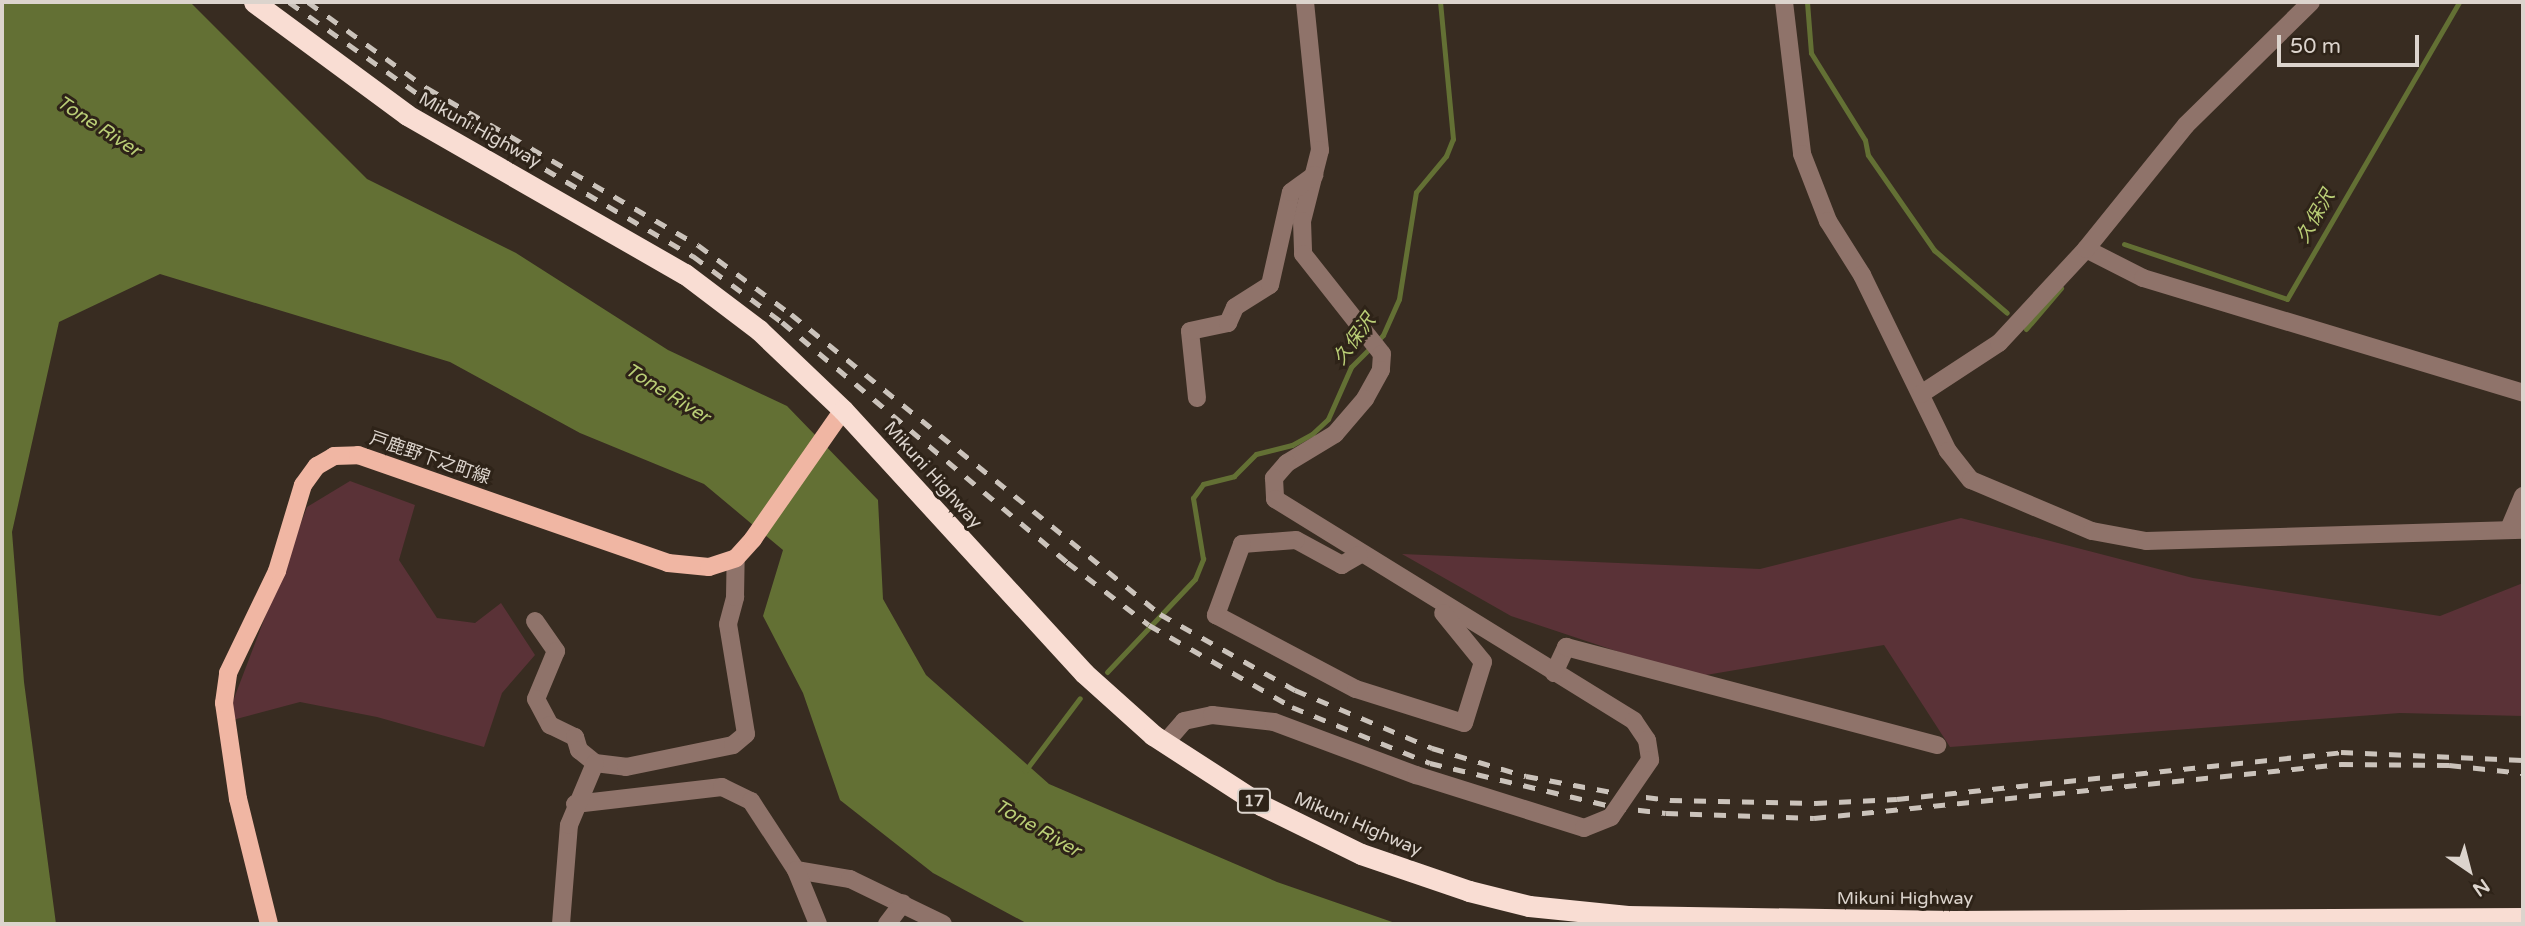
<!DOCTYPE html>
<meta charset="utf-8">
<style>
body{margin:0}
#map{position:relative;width:2525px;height:926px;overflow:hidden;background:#382c21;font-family:"Varela Round","Noto Sans JP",sans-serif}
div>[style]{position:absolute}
.green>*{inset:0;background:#5a3237}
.water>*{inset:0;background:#637034}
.stream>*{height:5px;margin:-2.5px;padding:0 2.5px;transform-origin:2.5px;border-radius:2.5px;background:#637034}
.minor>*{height:18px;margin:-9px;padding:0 9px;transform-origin:9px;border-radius:9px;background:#8f736a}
.major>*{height:18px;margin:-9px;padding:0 9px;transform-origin:9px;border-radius:9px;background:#f0b6a3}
.highway>*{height:21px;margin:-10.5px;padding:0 10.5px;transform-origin:10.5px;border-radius:10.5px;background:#f9ddd3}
.rail>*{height:5px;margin-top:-2.5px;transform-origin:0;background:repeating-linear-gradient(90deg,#cbc3bb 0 12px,transparent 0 24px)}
.minor-bridge>*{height:18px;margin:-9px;padding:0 9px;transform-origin:9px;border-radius:9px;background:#8f736a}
span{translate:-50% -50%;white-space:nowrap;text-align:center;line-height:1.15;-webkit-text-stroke:6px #2e2318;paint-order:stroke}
.shield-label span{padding:2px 5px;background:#2e2318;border:2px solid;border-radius:5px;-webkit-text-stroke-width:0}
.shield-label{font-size:16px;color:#dcd4cd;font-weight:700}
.street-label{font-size:18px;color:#dcd4cd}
.water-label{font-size:19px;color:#bace76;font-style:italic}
.frame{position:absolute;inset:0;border:4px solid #dcd4cd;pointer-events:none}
.north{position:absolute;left:2434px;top:835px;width:70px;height:70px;-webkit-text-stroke:5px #2e2318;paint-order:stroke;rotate:145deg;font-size:19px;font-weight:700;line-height:28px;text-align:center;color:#dcd4cd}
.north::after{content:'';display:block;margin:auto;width:24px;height:32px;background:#dcd4cd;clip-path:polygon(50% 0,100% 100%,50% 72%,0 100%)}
.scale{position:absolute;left:2277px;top:35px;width:142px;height:32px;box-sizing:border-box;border:4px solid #dcd4cd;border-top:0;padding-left:9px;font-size:21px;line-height:24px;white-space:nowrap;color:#dcd4cd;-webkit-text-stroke:5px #2e2318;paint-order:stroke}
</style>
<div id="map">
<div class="green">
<i style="clip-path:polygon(350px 481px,415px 505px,399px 560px,437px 618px,475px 623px,501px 603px,535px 655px,502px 693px,484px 747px,377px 717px,300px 702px,225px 722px,307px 507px)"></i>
<i style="clip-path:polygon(1961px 518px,2193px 578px,2440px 616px,2523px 583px,2523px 716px,2400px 713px,1950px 747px,1884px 645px,1694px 677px,1511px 616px,1402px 554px,1760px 569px)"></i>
</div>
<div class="water">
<i style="clip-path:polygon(2px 2px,190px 2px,367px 179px,516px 253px,668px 350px,787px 406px,878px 500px,883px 599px,926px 675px,1049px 784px,1277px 882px,1398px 924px,1028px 924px,933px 873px,840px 800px,803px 693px,763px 616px,783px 550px,704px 484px,580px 433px,450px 362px,160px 274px,59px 322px,12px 532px,24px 682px,56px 924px,2px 924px)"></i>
</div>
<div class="stream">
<i style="left:1807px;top:2px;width:51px;rotate:85.5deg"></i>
<i style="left:1811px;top:53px;width:102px;rotate:58.2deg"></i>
<i style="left:1865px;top:140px;width:15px;rotate:79deg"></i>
<i style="left:1868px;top:155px;width:116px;rotate:55.2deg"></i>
<i style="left:1934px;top:250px;width:96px;rotate:40.8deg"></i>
<i style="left:2124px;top:244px;width:172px;rotate:18.6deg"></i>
<i style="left:2287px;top:299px;width:343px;rotate:-59.9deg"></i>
<i style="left:2026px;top:329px;width:54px;rotate:-49.5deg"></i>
<i style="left:1107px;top:672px;width:128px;rotate:-46.6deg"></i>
<i style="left:1195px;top:579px;width:22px;rotate:-68deg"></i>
<i style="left:1203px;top:559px;width:62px;rotate:-99.3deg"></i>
<i style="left:1193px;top:498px;width:17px;rotate:-54deg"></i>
<i style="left:1203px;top:484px;width:32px;rotate:-14deg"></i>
<i style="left:1234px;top:476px;width:31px;rotate:-45deg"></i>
<i style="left:1256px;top:454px;width:37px;rotate:-14deg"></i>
<i style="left:1292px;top:445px;width:23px;rotate:-29deg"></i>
<i style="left:1312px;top:434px;width:22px;rotate:-43deg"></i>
<i style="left:1328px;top:419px;width:57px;rotate:-66.1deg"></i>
<i style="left:1351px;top:367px;width:45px;rotate:-45deg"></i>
<i style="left:1383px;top:335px;width:39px;rotate:-66deg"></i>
<i style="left:1399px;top:299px;width:108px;rotate:-81deg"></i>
<i style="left:1416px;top:192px;width:47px;rotate:-50.2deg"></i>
<i style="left:1446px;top:156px;width:18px;rotate:-68deg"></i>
<i style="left:1453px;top:139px;width:138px;rotate:-95.4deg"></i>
<i style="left:1025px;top:771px;width:91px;rotate:-53deg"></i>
</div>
<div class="minor">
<i style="left:1305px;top:2px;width:149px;rotate:84.2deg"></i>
<i style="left:1320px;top:150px;width:73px;rotate:104.2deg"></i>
<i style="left:1302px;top:221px;width:33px;rotate:88deg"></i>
<i style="left:1303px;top:254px;width:127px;rotate:51.7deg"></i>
<i style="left:1382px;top:354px;width:16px;rotate:94deg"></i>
<i style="left:1381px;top:370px;width:33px;rotate:119deg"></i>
<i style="left:1365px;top:399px;width:46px;rotate:130.6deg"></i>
<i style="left:1335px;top:434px;width:56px;rotate:148.9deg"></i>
<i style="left:1287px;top:463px;width:20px;rotate:131deg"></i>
<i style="left:1274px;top:478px;width:21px;rotate:87deg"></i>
<i style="left:1275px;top:499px;width:422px;rotate:31.7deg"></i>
<i style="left:1634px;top:721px;width:23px;rotate:56deg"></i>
<i style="left:1647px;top:740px;width:20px;rotate:81deg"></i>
<i style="left:1784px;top:2px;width:153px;rotate:83.2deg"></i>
<i style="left:1802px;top:154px;width:72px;rotate:68.8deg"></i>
<i style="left:1828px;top:221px;width:64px;rotate:57.8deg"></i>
<i style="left:1862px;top:275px;width:196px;rotate:64deg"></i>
<i style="left:1948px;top:451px;width:37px;rotate:52deg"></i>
<i style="left:1971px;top:480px;width:131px;rotate:22.9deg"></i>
<i style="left:2092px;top:531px;width:55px;rotate:10.5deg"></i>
<i style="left:2146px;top:541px;width:377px;rotate:-1.7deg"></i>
<i style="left:2086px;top:249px;width:64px;rotate:27deg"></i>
<i style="left:2143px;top:278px;width:397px;rotate:16.8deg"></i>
<i style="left:1921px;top:394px;width:93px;rotate:-33.2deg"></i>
<i style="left:1999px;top:343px;width:128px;rotate:-47.2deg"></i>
<i style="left:2086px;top:249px;width:159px;rotate:-51.1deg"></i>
<i style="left:2186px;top:125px;width:175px;rotate:-44.5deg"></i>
<i style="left:1197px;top:398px;width:67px;rotate:-96deg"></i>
<i style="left:1190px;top:331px;width:39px;rotate:-12deg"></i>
<i style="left:1228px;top:323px;width:17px;rotate:-66deg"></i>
<i style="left:1235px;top:307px;width:41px;rotate:-32.2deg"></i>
<i style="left:1270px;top:285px;width:95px;rotate:-77.3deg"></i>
<i style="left:1291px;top:192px;width:29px;rotate:-36deg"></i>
<i style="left:2509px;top:529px;width:36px;rotate:-67deg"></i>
<i style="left:1359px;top:555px;width:20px;rotate:150deg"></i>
<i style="left:1342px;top:565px;width:52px;rotate:-151.5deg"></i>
<i style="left:1296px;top:540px;width:54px;rotate:175.8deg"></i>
<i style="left:1242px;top:544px;width:76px;rotate:110.1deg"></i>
<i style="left:1216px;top:615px;width:158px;rotate:27.9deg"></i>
<i style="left:1356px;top:689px;width:113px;rotate:17.5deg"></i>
<i style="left:1464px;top:723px;width:64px;rotate:-72.7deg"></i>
<i style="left:1483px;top:662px;width:63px;rotate:-129.2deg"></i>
<i style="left:535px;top:621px;width:37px;rotate:55deg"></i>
<i style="left:556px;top:651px;width:52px;rotate:112.6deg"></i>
<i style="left:536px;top:699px;width:30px;rotate:62deg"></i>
<i style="left:550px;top:725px;width:28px;rotate:26deg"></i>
<i style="left:575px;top:737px;width:14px;rotate:73deg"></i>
<i style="left:579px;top:750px;width:21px;rotate:39deg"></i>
<i style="left:595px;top:763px;width:31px;rotate:7deg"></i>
<i style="left:626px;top:767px;width:109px;rotate:-11.6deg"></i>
<i style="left:733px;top:745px;width:17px;rotate:-40deg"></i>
<i style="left:746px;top:734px;width:111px;rotate:-99.3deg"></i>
<i style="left:728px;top:624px;width:28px;rotate:-75deg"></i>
<i style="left:735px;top:597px;width:39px;rotate:-89deg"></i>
<i style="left:1554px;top:673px;width:29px;rotate:-65deg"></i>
<i style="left:1566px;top:647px;width:384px;rotate:14.8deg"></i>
<i style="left:1165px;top:743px;width:29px;rotate:-49deg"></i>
<i style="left:1184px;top:721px;width:29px;rotate:-12deg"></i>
<i style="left:1212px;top:715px;width:62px;rotate:6.4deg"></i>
<i style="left:1274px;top:722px;width:152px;rotate:20.5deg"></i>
<i style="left:1416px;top:775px;width:176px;rotate:17.5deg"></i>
<i style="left:1584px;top:828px;width:29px;rotate:-22deg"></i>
<i style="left:575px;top:804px;width:148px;rotate:-6.6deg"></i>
<i style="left:722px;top:787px;width:32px;rotate:26deg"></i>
<i style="left:751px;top:801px;width:82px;rotate:56.9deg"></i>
<i style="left:796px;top:870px;width:55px;rotate:9.5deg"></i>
<i style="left:850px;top:879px;width:103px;rotate:25.8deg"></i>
<i style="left:796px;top:870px;width:58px;rotate:67.8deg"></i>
<i style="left:561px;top:924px;width:99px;rotate:-85.4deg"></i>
<i style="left:569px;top:825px;width:67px;rotate:-67.2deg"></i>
<i style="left:887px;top:924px;width:26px;rotate:-53deg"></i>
</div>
<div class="major">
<i style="left:269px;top:924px;width:129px;rotate:-103.9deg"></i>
<i style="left:238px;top:799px;width:97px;rotate:-98.3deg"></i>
<i style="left:224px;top:703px;width:30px;rotate:-82deg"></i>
<i style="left:228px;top:673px;width:113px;rotate:-64.3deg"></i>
<i style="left:277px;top:571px;width:90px;rotate:-73.2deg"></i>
<i style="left:303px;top:485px;width:24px;rotate:-54deg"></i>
<i style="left:317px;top:466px;width:20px;rotate:-30deg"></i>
<i style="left:334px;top:456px;width:24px;rotate:-2deg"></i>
<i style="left:358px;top:455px;width:328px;rotate:19.2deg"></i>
<i style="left:668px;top:563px;width:41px;rotate:5.6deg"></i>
<i style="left:709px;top:567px;width:28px;rotate:-18deg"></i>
<i style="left:736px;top:558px;width:25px;rotate:-48deg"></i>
<i style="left:753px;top:539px;width:157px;rotate:-55.1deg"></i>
</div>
<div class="highway">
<i style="left:254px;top:2px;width:190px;rotate:36.4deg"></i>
<i style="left:407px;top:115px;width:320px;rotate:29.8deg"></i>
<i style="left:685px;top:274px;width:93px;rotate:37.1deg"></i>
<i style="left:759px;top:330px;width:116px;rotate:43.6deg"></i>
<i style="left:843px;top:410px;width:357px;rotate:47.5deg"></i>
<i style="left:1084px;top:673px;width:93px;rotate:41.9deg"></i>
<i style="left:1153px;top:735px;width:129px;rotate:32.9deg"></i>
<i style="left:1261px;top:805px;width:111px;rotate:26.1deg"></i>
<i style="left:1361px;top:854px;width:114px;rotate:18.9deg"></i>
<i style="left:1469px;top:891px;width:62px;rotate:14deg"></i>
<i style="left:1529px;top:906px;width:99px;rotate:5.8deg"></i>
<i style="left:1627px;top:916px;width:326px;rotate:0.9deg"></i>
<i style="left:1953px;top:921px;width:570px;rotate:-0.3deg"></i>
</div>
<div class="rail">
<i style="left:289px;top:2px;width:162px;rotate:35.5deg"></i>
<i style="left:421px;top:96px;width:316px;rotate:30.5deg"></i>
<i style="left:693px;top:256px;width:111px;rotate:36.6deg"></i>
<i style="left:782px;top:322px;width:373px;rotate:40.1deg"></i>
<i style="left:1067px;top:562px;width:103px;rotate:37.5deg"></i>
<i style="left:1149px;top:625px;width:165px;rotate:29.8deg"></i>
<i style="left:1292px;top:707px;width:149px;rotate:22.1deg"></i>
<i style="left:1430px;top:763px;width:189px;rotate:13.4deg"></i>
<i style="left:1614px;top:807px;width:52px;rotate:6.6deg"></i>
<i style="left:1666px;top:813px;width:148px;rotate:1.9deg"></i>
<i style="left:1814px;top:818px;width:530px;rotate:-5.85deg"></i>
<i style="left:2341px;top:764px;width:108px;rotate:0.5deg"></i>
<i style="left:2449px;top:765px;width:74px;rotate:6.2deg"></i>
<i style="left:308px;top:2px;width:147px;rotate:35.9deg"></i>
<i style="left:427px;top:88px;width:313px;rotate:30.1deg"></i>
<i style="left:698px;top:245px;width:116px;rotate:36.6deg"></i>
<i style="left:791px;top:314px;width:476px;rotate:39.1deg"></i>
<i style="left:1160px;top:614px;width:155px;rotate:29.4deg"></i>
<i style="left:1295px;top:690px;width:149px;rotate:22.9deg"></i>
<i style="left:1432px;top:748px;width:98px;rotate:16.6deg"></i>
<i style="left:1526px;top:776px;width:98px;rotate:10.6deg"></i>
<i style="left:1622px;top:794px;width:48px;rotate:7.1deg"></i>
<i style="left:1670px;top:800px;width:145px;rotate:1.2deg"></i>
<i style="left:1815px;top:803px;width:82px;rotate:-2.8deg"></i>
<i style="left:1897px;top:799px;width:446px;rotate:-6deg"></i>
<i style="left:2341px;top:752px;width:182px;rotate:2.5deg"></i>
</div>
<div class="minor-bridge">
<i style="left:1611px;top:817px;width:69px;rotate:-55.6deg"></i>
</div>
<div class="shield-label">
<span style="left:1254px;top:801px">17</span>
</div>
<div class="street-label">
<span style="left:480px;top:130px;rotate:29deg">Mikuni Highway</span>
<span style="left:430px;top:458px;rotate:19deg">戸鹿野下之町線</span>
<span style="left:933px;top:475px;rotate:48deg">Mikuni Highway</span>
<span style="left:1358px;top:824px;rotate:23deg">Mikuni Highway</span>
<span style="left:1905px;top:898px">Mikuni Highway</span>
</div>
<div class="water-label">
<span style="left:98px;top:127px;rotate:33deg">Tone River</span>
<span style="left:2316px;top:217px;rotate:-60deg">久保沢</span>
<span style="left:1355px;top:340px;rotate:-54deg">久保沢</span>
<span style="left:667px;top:394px;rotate:32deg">Tone River</span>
<span style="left:1037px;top:829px;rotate:30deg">Tone River</span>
</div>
<div class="frame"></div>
<div class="north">N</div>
<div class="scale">50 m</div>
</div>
